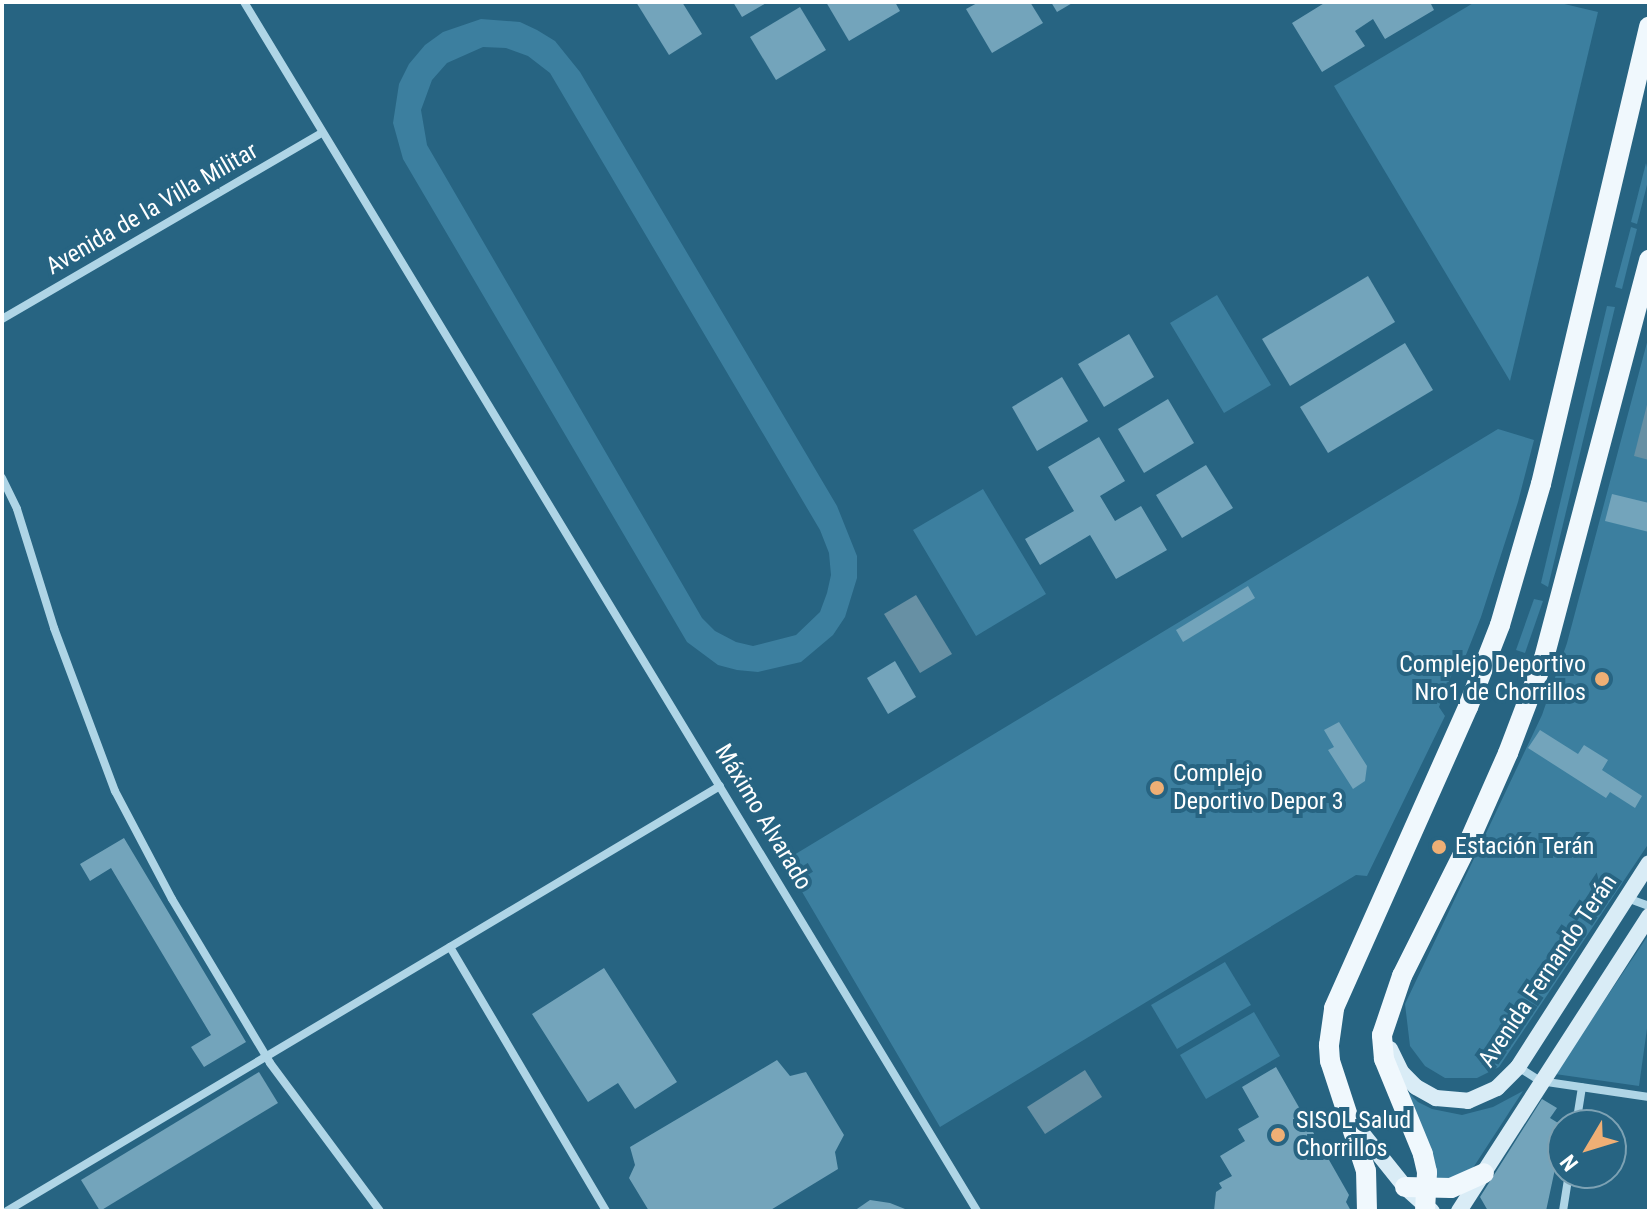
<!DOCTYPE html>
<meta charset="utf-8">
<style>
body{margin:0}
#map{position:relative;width:1651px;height:1213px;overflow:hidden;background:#276482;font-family:"Roboto Condensed",sans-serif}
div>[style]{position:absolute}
.green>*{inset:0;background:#3c7f9f}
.water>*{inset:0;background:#6790a4}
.building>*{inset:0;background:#73a4bb}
.street>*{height:8px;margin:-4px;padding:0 4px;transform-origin:4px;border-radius:4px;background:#afd5e6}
.secondary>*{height:16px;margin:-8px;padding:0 8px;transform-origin:8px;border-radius:8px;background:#d9ecf6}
.primary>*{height:20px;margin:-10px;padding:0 10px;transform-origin:10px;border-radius:10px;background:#f0f8fd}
.dots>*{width:22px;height:22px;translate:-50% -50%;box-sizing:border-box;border:4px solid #276482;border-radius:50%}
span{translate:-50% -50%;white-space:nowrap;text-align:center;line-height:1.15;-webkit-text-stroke:8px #276482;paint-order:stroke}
.street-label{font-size:24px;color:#fff}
.poi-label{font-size:24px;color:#fff}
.right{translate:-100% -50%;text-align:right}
.left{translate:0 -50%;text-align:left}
.frame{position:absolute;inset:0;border:4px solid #fff;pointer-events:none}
.north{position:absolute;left:1547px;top:1109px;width:80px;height:80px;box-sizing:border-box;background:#276482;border:2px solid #7da2b4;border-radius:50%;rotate:232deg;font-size:22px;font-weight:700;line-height:32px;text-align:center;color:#fff}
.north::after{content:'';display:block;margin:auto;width:28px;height:36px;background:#efaf75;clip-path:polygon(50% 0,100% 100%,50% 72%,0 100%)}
</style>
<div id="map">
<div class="green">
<i style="clip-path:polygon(1475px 2px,1556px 2px,1598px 12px,1510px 381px,1334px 86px)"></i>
<i style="clip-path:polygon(evenodd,481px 19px,520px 22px,537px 30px,555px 41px,580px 72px,837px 506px,857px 556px,857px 578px,845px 617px,833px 635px,801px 662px,758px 672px,737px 670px,718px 665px,687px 642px,403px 159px,393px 123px,399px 84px,409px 64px,425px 45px,443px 32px,481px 19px,483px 47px,506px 48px,528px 56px,550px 73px,820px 530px,829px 553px,831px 575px,827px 593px,820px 612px,796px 635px,753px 646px,736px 642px,715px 631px,702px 618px,427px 145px,421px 110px,432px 80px,447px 63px,483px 47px)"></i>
<i style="clip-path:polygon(1646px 163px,1649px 177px,1637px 224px,1631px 222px)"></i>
<i style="clip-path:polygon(1631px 227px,1637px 229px,1622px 289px,1615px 287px)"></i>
<i style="clip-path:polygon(1217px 295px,1271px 385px,1224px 413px,1170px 323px)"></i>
<i style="clip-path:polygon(1607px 306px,1615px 307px,1548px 587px,1541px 583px)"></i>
<i style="clip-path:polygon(1649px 335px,1649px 843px,1499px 1067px,1477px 1078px,1445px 1078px,1425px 1066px,1410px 1046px,1405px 1004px,1542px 715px,1567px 643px)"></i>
<i style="clip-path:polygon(1498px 429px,1534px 440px,1518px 502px,1481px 617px,1460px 670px,1452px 674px,1439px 707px,1445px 716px,1367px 876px,1356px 875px,940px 1127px,784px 861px)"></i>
<i style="clip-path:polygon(983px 489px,1046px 594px,976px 636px,913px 530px)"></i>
<i style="clip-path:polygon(1534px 599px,1543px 601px,1525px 653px,1516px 650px)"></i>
<i style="clip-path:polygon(1649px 934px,1649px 1014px,1639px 1086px,1555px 1074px)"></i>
<i style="clip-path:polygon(1225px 962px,1251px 1005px,1177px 1049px,1151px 1005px)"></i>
<i style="clip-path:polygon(1254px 1012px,1280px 1056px,1206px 1099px,1180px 1055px)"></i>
<i style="clip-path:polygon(1406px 1090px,1418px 1102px,1432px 1109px,1462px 1115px,1493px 1107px,1523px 1091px,1469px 1174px,1436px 1183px)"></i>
</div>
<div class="water">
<i style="clip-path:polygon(1649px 397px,1649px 460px,1634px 456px)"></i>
<i style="clip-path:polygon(916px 595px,952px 654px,920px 673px,884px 614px)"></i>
<i style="clip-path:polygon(1085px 1070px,1102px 1097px,1045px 1134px,1027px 1107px)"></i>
</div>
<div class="building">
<i style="clip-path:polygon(636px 2px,682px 2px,702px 34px,669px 55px)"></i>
<i style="clip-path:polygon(733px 2px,768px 2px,742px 17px)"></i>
<i style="clip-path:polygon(826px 2px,895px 2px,900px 11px,849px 41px)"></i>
<i style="clip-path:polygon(979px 2px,1030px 2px,1043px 23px,992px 53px,966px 9px)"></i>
<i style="clip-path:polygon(1051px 2px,1074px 2px,1057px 12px)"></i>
<i style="clip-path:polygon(1326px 2px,1430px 2px,1434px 10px,1385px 39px,1373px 19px,1355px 31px,1365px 46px,1322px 72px,1292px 23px)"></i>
<i style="clip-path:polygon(800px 7px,826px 50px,776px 80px,750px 37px)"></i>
<i style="clip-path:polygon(1368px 276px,1395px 322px,1290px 386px,1262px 339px)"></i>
<i style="clip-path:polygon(1129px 334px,1154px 377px,1104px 407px,1078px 364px)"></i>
<i style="clip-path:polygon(1405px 343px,1433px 390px,1328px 453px,1300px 407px)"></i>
<i style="clip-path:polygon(1062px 377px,1088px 421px,1037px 451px,1012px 407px)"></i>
<i style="clip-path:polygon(1168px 399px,1194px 443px,1144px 473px,1118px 429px)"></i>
<i style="clip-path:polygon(1099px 437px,1125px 481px,1100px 496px,1115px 521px,1141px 506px,1167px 550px,1116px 579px,1090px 535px,1040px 565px,1025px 539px,1074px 511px,1048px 467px)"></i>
<i style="clip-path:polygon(1206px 465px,1233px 508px,1182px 538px,1156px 495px)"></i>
<i style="clip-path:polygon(1612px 494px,1649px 503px,1649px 532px,1605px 521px)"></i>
<i style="clip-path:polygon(1248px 586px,1255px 598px,1183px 642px,1176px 630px)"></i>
<i style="clip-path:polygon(895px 661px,916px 697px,888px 714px,867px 678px)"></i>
<i style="clip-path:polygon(1339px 722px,1367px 766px,1365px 781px,1353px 789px,1328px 750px,1334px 747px,1324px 730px)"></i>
<i style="clip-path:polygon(1540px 730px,1578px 754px,1584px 745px,1608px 760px,1602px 770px,1642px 796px,1635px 808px,1610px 792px,1606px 798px,1528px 748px)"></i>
<i style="clip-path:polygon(124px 838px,246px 1042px,204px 1067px,191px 1047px,211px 1035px,111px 868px,90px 881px,80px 864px)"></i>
<i style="clip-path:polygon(604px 968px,677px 1082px,635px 1109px,618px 1083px,588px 1102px,532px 1014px)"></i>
<i style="clip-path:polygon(777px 1060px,790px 1076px,806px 1072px,844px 1135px,835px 1152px,838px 1169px,769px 1211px,649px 1211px,629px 1178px,635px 1165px,630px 1147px)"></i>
<i style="clip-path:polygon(1276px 1067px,1349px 1195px,1346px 1202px,1351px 1211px,1214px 1211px,1216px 1192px,1222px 1188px,1219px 1183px,1232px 1176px,1220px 1156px,1245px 1141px,1238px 1129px,1259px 1117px,1242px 1087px)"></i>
<i style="clip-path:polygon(259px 1072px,278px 1103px,100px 1211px,81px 1180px)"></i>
<i style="clip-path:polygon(1542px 1099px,1557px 1108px,1550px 1118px,1563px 1126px,1550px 1151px,1558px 1155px,1546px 1211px,1488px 1211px,1480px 1197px)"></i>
<i style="clip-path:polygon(870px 1200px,890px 1203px,910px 1211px,854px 1211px)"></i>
</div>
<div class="street">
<i style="left:244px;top:2px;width:1414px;rotate:58.77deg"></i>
<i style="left:2px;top:319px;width:370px;rotate:-30.2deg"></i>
<i style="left:2px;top:478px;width:34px;rotate:64deg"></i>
<i style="left:17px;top:509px;width:125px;rotate:72.7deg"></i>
<i style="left:54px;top:628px;width:174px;rotate:69.5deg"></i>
<i style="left:115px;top:791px;width:122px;rotate:62.2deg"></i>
<i style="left:172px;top:899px;width:191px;rotate:59.1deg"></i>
<i style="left:270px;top:1063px;width:184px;rotate:53.4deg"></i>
<i style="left:1627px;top:898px;width:23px;rotate:20deg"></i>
<i style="left:450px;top:947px;width:307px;rotate:59.4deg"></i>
<i style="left:1518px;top:1067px;width:26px;rotate:32deg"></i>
<i style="left:1540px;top:1081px;width:110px;rotate:8.4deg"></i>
<i style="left:1576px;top:1125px;width:38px;rotate:-81deg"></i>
<i style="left:7px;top:1211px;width:830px;rotate:-30.8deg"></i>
<i style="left:1563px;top:1211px;width:38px;rotate:-81deg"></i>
</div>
<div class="secondary">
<i style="left:1390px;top:1049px;width:25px;rotate:64deg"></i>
<i style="left:1401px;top:1072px;width:21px;rotate:45deg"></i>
<i style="left:1416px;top:1087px;width:23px;rotate:29deg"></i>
<i style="left:1436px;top:1098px;width:32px;rotate:5deg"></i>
<i style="left:1468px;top:1101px;width:32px;rotate:-24deg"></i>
<i style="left:1497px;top:1088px;width:30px;rotate:-45deg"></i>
<i style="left:1518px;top:1067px;width:242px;rotate:-57.3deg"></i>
<i style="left:1353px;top:1122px;width:83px;rotate:51.3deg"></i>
<i style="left:1405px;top:1187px;width:36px;rotate:42deg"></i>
<i style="left:1459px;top:1211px;width:351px;rotate:-57.2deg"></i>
</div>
<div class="primary">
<i style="left:1405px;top:1187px;width:46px;rotate:1.2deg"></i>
<i style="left:1451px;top:1188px;width:36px;rotate:-24deg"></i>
<i style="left:1367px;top:1211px;width:40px;rotate:-91.4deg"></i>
<i style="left:1366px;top:1171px;width:116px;rotate:-108.1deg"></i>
<i style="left:1330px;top:1061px;width:16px;rotate:-94deg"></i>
<i style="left:1329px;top:1045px;width:37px;rotate:-82deg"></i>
<i style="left:1334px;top:1008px;width:329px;rotate:-66deg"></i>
<i style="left:1468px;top:707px;width:88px;rotate:-68.7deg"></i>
<i style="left:1500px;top:625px;width:147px;rotate:-73.8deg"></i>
<i style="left:1541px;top:484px;width:470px;rotate:-76.7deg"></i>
<i style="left:1425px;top:1211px;width:39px;rotate:-87deg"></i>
<i style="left:1427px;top:1172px;width:18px;rotate:-103deg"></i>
<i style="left:1423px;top:1154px;width:103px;rotate:-112.3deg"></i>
<i style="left:1384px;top:1059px;width:24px;rotate:-95deg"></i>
<i style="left:1382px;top:1035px;width:62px;rotate:-71.3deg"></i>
<i style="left:1402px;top:976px;width:145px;rotate:-63.4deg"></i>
<i style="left:1467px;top:846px;width:102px;rotate:-66.2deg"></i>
<i style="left:1508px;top:753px;width:102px;rotate:-69.2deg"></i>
<i style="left:1544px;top:658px;width:412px;rotate:-75.2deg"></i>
</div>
<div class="dots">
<i style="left:1602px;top:679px;background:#efaf75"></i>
<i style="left:1157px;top:788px;background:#efaf75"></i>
<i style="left:1439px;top:847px;background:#efaf75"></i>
<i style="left:1278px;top:1135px;background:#efaf75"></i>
</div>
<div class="street-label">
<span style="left:152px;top:209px;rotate:-30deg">Avenida de la Villa Militar</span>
<span style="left:763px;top:817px;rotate:59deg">Máximo Alvarado</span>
<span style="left:1548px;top:971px;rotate:-56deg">Avenida Fernando Terán</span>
</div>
<div class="poi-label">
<span class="right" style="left:1586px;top:679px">Complejo Deportivo<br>Nro1 de Chorrillos</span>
<span class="left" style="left:1173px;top:788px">Complejo<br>Deportivo Depor 3</span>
<span class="left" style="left:1455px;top:847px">Estación Terán</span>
<span class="left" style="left:1296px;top:1135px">SISOL Salud<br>Chorrillos</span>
</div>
<div class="frame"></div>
<div class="north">N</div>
</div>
